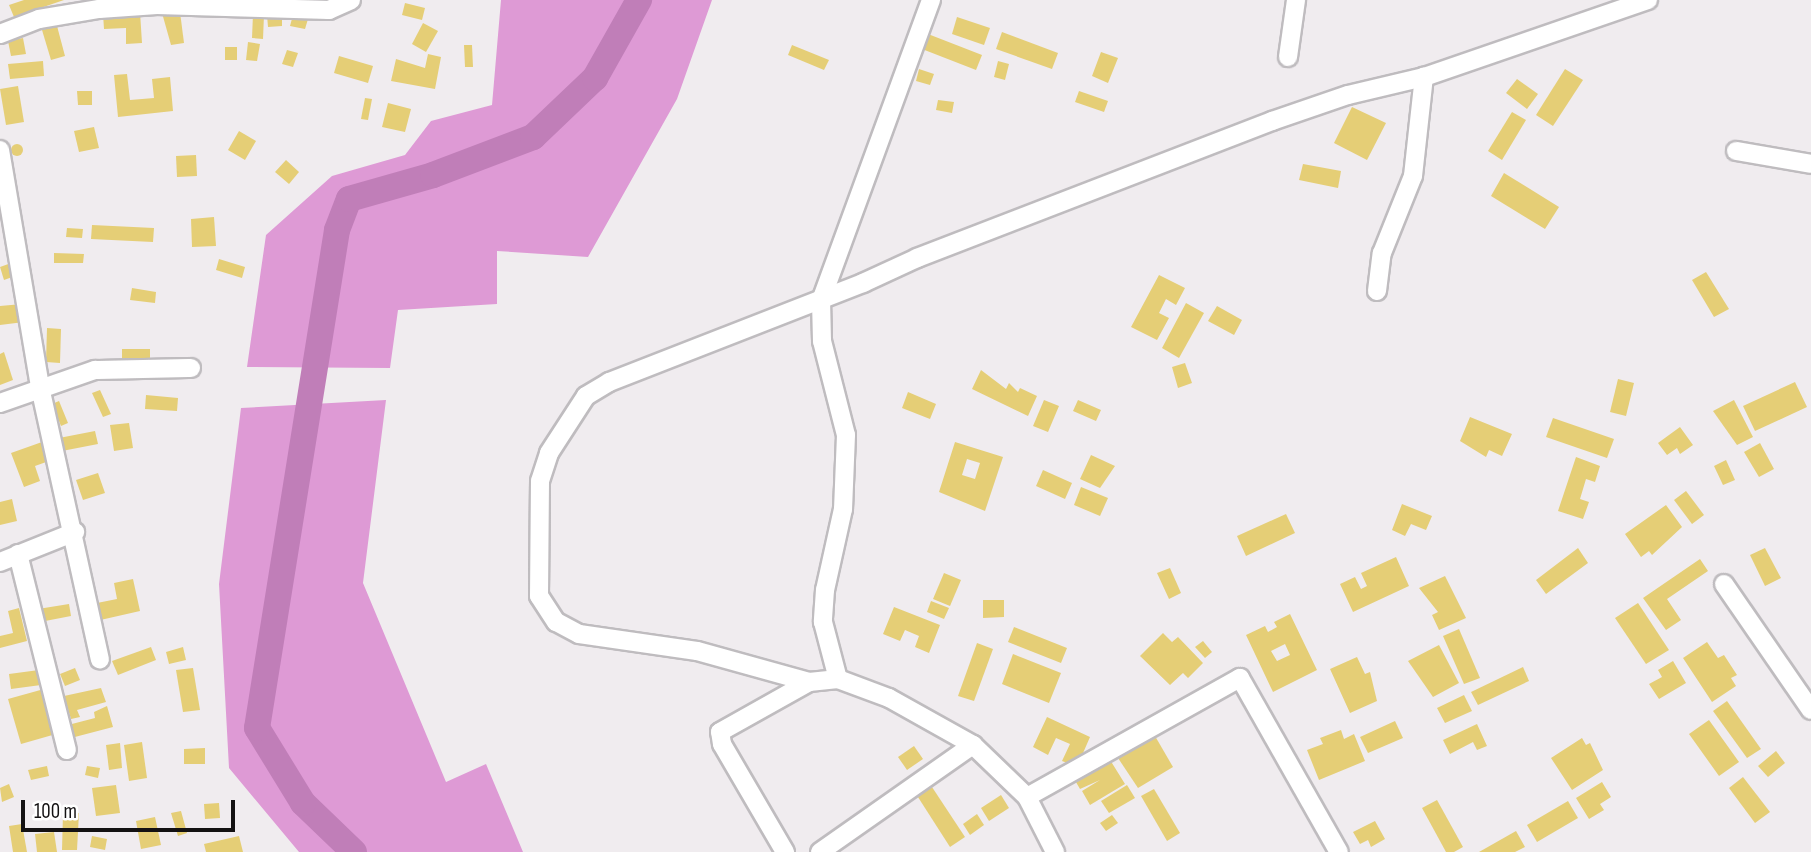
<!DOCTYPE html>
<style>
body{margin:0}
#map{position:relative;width:1811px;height:852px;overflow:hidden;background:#f0ecef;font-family:"Sofia Sans Condensed",sans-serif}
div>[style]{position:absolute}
.forest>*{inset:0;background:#de9ad5}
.river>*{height:26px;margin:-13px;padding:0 13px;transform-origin:13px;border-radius:13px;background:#c07eb8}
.building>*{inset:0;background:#e5ce76}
.round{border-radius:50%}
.roads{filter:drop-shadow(2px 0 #bfbcbf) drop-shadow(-2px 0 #bfbcbf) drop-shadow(0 2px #bfbcbf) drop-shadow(0 -2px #bfbcbf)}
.minor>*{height:18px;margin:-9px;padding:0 9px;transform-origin:9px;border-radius:9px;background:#fff}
span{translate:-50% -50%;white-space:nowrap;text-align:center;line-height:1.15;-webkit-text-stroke:5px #fff;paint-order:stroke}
.scale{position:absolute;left:21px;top:800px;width:214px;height:32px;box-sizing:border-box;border:4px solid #131112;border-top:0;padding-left:9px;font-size:21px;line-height:24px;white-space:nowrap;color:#131112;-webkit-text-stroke:5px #fff;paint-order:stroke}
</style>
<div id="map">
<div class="forest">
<i style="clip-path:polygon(501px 0,712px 0,677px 99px,588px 257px,497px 251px,497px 304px,398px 310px,390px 368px,247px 367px,266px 235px,332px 176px,405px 155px,431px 121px,492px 105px)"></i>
<i style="clip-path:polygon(386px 400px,363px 583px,446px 782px,486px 764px,523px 852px,299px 852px,229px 768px,219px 584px,241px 408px)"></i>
</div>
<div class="river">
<i style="left:354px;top:852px;width:71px;rotate:-136.1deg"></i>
<i style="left:303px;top:803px;width:88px;rotate:-121.5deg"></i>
<i style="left:257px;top:728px;width:504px;rotate:-80.87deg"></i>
<i style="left:337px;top:230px;width:33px;rotate:-69deg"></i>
<i style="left:349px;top:199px;width:87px;rotate:-15.9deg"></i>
<i style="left:433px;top:175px;width:107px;rotate:-20.8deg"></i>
<i style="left:533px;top:137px;width:86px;rotate:-43.6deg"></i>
<i style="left:595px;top:78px;width:90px;rotate:-60.6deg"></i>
</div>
<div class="building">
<i style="clip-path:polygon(24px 0,64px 0,14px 17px,9px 5px)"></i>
<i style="clip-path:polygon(405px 3px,425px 8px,422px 20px,402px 15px)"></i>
<i style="clip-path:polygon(140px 12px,142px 43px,126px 44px,126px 28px,104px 29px,103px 14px)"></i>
<i style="clip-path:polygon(180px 12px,184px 43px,171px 45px,162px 13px)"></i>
<i style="clip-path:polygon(253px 14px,264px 15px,263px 39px,252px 38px)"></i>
<i style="clip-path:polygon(282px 14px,282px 26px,268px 27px,267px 15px)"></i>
<i style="clip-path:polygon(293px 15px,308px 19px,305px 29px,290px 26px)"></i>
<i style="clip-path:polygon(957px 17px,990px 28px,984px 45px,952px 34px)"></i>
<i style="clip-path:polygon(423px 23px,438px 31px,426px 52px,412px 44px)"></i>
<i style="clip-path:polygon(57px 26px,65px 56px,51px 60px,42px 30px)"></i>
<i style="clip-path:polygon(1002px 32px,1058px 53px,1052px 69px,996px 49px)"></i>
<i style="clip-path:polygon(928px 34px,982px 55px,976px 70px,922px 49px)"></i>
<i style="clip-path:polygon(23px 38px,26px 54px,11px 56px,8px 41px)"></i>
<i style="clip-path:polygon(248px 42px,260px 44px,257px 61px,246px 60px)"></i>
<i style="clip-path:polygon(464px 45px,472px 45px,473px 67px,465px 67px)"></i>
<i style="clip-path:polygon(792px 45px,829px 60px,824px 70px,788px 55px)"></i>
<i style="clip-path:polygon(225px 47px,237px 47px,237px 60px,225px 60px)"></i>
<i style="clip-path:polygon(287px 50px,298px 53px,293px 67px,282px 64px)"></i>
<i style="clip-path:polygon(1101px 52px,1118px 58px,1108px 83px,1092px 76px)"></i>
<i style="clip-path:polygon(428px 54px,441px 57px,435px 89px,391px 81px,396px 59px,425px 68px)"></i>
<i style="clip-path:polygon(339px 56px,373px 66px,368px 83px,334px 73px)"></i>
<i style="clip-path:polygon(43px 61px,44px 76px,10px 79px,8px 64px)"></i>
<i style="clip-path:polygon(998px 61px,1009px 64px,1005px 80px,994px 77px)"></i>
<i style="clip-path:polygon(919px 69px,934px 74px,930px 85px,916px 81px)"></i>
<i style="clip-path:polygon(1565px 69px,1583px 80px,1553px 126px,1536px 115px)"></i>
<i style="clip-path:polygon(127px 74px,130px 100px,154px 98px,152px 79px,170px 77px,173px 111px,118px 117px,114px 75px)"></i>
<i style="clip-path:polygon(1517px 79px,1538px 94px,1527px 109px,1506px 93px)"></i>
<i style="clip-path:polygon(18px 86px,24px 122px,6px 125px,0 89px)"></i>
<i style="clip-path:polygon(77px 91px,92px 91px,92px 105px,78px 105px)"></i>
<i style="clip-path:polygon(1079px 91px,1108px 101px,1104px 112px,1075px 102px)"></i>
<i style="clip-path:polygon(365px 98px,372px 99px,368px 120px,361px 119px)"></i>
<i style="clip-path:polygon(938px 100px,954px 102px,952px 113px,936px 110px)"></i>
<i style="clip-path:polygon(388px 103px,411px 109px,405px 132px,382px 127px)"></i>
<i style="clip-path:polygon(1352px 107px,1386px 123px,1367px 160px,1334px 143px)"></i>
<i style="clip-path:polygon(1512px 112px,1526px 120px,1502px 160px,1488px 151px)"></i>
<i style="clip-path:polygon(94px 127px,99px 148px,79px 152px,74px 131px)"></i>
<i style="clip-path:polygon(239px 131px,256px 141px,245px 160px,228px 150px)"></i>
<i class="round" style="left:11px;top:144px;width:12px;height:12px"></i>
<i style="clip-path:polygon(196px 155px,197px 176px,177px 177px,176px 156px)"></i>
<i style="clip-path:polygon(286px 160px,299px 172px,289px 184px,275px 172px)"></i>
<i style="clip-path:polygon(1303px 164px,1341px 171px,1338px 188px,1299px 180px)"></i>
<i style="clip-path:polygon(1504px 173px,1559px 207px,1545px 229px,1491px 196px)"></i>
<i style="clip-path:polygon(214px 217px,216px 246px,192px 247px,191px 219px)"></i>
<i style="clip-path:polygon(92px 225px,154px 228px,153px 242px,91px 239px)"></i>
<i style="clip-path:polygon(67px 228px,83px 229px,82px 238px,66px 237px)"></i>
<i style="clip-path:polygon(54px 253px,84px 254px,83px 263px,54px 263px)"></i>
<i style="clip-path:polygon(219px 259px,245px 267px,242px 278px,216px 270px)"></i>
<i style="clip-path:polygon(14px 262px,18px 275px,4px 280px,0 267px)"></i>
<i style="clip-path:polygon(1706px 272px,1729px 309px,1714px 317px,1692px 280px)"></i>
<i style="clip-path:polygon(1159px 275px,1185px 288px,1176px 305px,1166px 299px,1159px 313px,1169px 318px,1157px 340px,1131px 327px)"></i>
<i style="clip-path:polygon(132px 288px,156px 292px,155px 303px,130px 300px)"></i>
<i style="clip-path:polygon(1186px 303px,1204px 313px,1179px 358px,1162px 348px)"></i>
<i style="clip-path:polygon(22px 304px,24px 322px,0 325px,0 306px)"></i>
<i style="clip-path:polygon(1217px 306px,1242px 320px,1234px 335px,1208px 321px)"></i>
<i style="clip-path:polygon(47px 328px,61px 329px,60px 363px,46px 362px)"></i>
<i style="clip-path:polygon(122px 349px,150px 349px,150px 362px,122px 361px)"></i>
<i style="clip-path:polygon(4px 352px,13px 380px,0 385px,0 354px)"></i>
<i style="clip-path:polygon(1185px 363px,1192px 383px,1178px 388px,1172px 367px)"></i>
<i style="clip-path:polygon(981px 370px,1006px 389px,1009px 383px,1018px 392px,1020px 388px,1037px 396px,1028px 416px,972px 389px)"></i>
<i style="clip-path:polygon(1618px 379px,1634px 383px,1626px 416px,1610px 412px)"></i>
<i style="clip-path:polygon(1795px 382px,1807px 407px,1755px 431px,1743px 406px)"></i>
<i style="clip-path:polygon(100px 390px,111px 414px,103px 417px,92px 393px)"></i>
<i style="clip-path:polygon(908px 392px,936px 404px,930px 419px,902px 408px)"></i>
<i style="clip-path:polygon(146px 395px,178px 398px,177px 411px,145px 409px)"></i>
<i style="clip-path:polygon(1044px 400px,1059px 406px,1048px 432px,1033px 426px)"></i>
<i style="clip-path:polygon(1078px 400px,1101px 410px,1096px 421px,1073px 411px)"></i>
<i style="clip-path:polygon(1734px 400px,1753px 437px,1737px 445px,1713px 411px)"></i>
<i style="clip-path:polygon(59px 401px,68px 423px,61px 426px,52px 404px)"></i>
<i style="clip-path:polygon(1470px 417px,1512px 434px,1502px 456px,1489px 450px,1486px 457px,1460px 441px)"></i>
<i style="clip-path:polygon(1553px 418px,1614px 439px,1607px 458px,1546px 437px)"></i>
<i style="clip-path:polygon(129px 423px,133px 448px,114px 451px,110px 425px)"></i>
<i style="clip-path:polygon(1680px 427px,1693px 445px,1680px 454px,1677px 448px,1667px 455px,1658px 443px)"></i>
<i style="clip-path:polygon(95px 431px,98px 444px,62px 451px,59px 438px)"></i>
<i style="clip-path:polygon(42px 442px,49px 461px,35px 466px,40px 481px,24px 487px,11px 453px)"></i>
<i style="clip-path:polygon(evenodd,955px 442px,1003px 457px,985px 511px,939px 492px,955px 442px,967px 459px,980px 463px,975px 479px,962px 475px,967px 459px)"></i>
<i style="clip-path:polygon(1760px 443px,1774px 469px,1759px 477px,1744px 452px)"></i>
<i style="clip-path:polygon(1091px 455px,1115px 466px,1100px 488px,1080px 479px)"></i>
<i style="clip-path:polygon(1576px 457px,1600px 466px,1595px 482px,1586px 479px,1580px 499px,1589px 502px,1583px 519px,1558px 511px)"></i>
<i style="clip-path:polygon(1726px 460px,1735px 480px,1723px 485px,1714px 466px)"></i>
<i style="clip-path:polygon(1043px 470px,1072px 483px,1065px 499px,1036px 486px)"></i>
<i style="clip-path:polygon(98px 473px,105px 493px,83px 500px,76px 480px)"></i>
<i style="clip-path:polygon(1081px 487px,1108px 498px,1100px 516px,1074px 505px)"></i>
<i style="clip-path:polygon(1686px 491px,1704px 515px,1692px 524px,1674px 500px)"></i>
<i style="clip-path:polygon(12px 499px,17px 521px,0 525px,0 502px)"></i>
<i style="clip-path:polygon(1402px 504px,1432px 516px,1426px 530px,1411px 524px,1405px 536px,1392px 530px)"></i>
<i style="clip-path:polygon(1666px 505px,1682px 527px,1652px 555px,1649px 551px,1641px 557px,1625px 534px)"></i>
<i style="clip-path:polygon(1286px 514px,1295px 533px,1246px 556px,1237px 536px)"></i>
<i style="clip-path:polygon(1578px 548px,1588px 563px,1546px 594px,1536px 580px)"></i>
<i style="clip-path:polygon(1765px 548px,1781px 578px,1765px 586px,1750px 555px)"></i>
<i style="clip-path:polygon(1396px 557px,1409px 586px,1353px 612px,1340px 584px,1355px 577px,1361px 589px,1367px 586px,1361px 573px)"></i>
<i style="clip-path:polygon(1700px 559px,1708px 571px,1667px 599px,1681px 620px,1666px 630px,1643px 598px)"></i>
<i style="clip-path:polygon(1170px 568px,1181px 593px,1169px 599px,1157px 573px)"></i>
<i style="clip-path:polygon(944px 573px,961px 580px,950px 606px,933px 599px)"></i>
<i style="clip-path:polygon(1445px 576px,1466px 618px,1439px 630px,1432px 615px,1438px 612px,1419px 588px)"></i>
<i style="clip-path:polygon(133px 579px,140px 611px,96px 621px,92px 604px,117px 599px,114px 583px)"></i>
<i style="clip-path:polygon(983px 600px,1004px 600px,1004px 617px,983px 618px)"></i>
<i style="clip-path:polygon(931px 601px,949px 608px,944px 619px,927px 612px)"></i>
<i style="clip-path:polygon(1638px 603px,1669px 650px,1646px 664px,1615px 618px)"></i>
<i style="clip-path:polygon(69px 604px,71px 616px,40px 622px,38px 609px)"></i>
<i style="clip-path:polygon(894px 607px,940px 625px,929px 653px,915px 647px,919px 636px,905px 630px,900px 641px,883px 634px)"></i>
<i style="clip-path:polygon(19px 608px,27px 641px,0 648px,0 636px,13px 633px,8px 611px)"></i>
<i style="clip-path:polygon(evenodd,1290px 614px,1317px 670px,1273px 692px,1246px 635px,1265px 626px,1268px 632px,1277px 627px,1274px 622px,1290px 614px,1285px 644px,1290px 655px,1277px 661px,1271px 651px,1285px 644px)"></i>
<i style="clip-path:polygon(1014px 627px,1067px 648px,1061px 663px,1008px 642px)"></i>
<i style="clip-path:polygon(1459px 629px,1480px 678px,1464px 684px,1443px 636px)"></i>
<i style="clip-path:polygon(1163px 633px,1172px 642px,1178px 637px,1203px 663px,1188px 678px,1183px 673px,1170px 685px,1140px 656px)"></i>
<i style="clip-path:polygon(1203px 641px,1212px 652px,1205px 658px,1195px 647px)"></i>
<i style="clip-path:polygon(1707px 642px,1718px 658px,1724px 655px,1737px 675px,1731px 678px,1736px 686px,1712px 702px,1683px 658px)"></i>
<i style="clip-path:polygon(977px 643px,993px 649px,974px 701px,958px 696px)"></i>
<i style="clip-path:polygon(1439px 645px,1459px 683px,1433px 697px,1408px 661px)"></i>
<i style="clip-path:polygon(151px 647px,156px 660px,118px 675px,112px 661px)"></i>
<i style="clip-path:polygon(183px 647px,186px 660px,169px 664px,166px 652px)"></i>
<i style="clip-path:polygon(1013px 654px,1061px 673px,1049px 703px,1002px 684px)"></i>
<i style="clip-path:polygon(1357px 657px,1365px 674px,1370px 672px,1377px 701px,1350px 713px,1330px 669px)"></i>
<i style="clip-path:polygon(1673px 661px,1686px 683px,1659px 699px,1649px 684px,1662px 677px,1658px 670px)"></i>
<i style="clip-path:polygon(1523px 667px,1529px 681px,1478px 705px,1471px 692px)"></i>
<i style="clip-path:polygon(75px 668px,80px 680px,65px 686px,60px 674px)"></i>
<i style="clip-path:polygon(193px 668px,200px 710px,183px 712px,176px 670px)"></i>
<i style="clip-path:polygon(39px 670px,41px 685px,11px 689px,9px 674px)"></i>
<i style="clip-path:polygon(101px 688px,106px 702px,77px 710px,80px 717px,71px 719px,64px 696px)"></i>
<i style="clip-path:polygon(44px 689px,56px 734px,21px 744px,8px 699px)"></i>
<i style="clip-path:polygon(1464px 695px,1472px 711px,1445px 723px,1437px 708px)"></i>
<i style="clip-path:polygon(1727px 701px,1761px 749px,1747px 758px,1713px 711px)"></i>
<i style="clip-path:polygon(107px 706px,113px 727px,71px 738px,68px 725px,95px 718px,94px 712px)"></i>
<i style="clip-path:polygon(1047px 717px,1090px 737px,1080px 760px,1070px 764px,1062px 761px,1070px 744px,1056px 738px,1048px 755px,1033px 747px)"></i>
<i style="clip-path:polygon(1709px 720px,1739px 762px,1719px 776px,1689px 734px)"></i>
<i style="clip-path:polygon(1395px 721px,1403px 738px,1368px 753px,1360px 737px)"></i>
<i style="clip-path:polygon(1477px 724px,1487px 746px,1477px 750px,1473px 742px,1450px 754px,1443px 740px)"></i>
<i style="clip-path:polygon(1341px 730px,1344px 739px,1354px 734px,1365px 761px,1319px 780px,1307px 750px,1323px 744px,1320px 738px)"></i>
<i style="clip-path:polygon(1155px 736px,1173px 767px,1138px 788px,1118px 758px)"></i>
<i style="clip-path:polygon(1582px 738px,1586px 745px,1590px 743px,1603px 770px,1572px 790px,1551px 758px)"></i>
<i style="clip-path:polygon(142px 742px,147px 778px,129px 781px,124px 745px)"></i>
<i style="clip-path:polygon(120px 743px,122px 768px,109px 770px,106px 745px)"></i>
<i style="clip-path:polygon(914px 746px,923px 759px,907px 770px,898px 757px)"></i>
<i style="clip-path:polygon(205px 748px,205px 764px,184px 764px,184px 749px)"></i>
<i style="clip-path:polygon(1776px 751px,1785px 763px,1768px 777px,1758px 766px)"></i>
<i style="clip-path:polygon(1107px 755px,1125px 784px,1090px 805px,1082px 791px,1100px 780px,1080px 789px,1073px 777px)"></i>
<i style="clip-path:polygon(47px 766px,49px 776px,31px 780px,28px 770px)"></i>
<i style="clip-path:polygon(87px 766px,100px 768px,98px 778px,85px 775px)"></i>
<i style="clip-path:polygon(1743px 777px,1770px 812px,1755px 823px,1729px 788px)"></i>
<i style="clip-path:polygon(1602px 782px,1611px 797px,1600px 804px,1604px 810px,1589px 819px,1576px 798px)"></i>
<i style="clip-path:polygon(9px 784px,14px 797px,2px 802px,0 788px)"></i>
<i style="clip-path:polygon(930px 784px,965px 837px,950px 847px,916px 794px)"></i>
<i style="clip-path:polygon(116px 785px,120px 813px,96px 816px,92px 788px)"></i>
<i style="clip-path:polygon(1127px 785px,1135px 798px,1109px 813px,1101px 801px)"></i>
<i style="clip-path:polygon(1154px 789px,1180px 833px,1167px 841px,1141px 796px)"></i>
<i style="clip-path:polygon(1001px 795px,1009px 808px,989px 821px,981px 808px)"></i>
<i style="clip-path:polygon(1437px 800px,1463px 847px,1454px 852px,1446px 852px,1422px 808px)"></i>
<i style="clip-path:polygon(1568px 801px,1578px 818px,1537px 842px,1527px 825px)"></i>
<i style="clip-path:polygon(219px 803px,220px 818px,205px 819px,204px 804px)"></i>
<i style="clip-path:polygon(181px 811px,187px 833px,178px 836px,171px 813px)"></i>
<i style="clip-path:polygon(63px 813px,79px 813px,77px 850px,62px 850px)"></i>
<i style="clip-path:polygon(977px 814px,984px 825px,970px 835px,963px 824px)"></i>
<i style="clip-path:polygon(1112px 815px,1118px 823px,1106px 831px,1100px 823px)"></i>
<i style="clip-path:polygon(155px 817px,161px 845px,141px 849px,136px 821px)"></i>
<i style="clip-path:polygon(1375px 821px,1385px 839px,1371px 847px,1368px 840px,1360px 844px,1353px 832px)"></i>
<i style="clip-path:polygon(22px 824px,27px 852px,13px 852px,9px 826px)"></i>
<i style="clip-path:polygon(1516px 831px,1525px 847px,1515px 852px,1479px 852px)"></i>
<i style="clip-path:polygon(54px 832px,57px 852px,37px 852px,35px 834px)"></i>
<i style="clip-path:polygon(92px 836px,107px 839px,105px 850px,90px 847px)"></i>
<i style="clip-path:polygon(239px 836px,243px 852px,206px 852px,204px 844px)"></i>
</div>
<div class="roads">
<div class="minor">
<i style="left:931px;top:0;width:320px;rotate:110.1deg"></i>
<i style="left:821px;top:300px;width:41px;rotate:88.6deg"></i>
<i style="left:822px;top:341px;width:97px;rotate:75.7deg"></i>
<i style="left:846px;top:435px;width:74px;rotate:92.3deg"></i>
<i style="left:843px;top:509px;width:83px;rotate:102.5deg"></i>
<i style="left:825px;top:590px;width:32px;rotate:94deg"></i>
<i style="left:823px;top:622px;width:59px;rotate:75.3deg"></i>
<i style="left:838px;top:679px;width:54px;rotate:20.4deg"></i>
<i style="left:889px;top:698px;width:96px;rotate:29.2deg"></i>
<i style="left:973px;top:745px;width:75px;rotate:43.9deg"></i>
<i style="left:1027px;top:797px;width:244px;rotate:-29.2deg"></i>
<i style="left:1240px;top:678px;width:200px;rotate:60.4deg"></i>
<i style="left:0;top:34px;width:42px;rotate:-21deg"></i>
<i style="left:39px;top:19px;width:61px;rotate:-9.5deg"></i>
<i style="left:99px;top:9px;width:58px;rotate:-3.9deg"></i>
<i style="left:157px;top:5px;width:172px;rotate:1.7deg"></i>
<i style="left:329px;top:10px;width:24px;rotate:-24deg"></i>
<i style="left:1288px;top:57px;width:58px;rotate:-82deg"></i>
<i style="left:0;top:150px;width:240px;rotate:80.4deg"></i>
<i style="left:40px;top:387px;width:279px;rotate:77.6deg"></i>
<i style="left:1736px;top:151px;width:76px;rotate:9.8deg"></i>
<i style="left:1377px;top:291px;width:38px;rotate:-83deg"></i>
<i style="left:1382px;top:253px;width:83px;rotate:-68.1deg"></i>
<i style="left:1413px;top:176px;width:100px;rotate:-83.7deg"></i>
<i style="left:0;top:403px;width:101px;rotate:-19.2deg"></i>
<i style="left:95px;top:370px;width:96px;rotate:-1.2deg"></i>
<i style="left:18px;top:554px;width:202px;rotate:76deg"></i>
<i style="left:0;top:562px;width:81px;rotate:-21.8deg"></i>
<i style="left:1724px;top:584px;width:153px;rotate:55.4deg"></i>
<i style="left:838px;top:679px;width:29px;rotate:174deg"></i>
<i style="left:809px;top:682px;width:116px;rotate:-164.5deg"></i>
<i style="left:697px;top:651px;width:119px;rotate:-171.8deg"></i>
<i style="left:579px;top:634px;width:26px;rotate:-152deg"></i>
<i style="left:556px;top:622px;width:31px;rotate:-123deg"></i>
<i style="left:539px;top:596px;width:115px;rotate:-89.5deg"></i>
<i style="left:540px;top:481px;width:29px;rotate:-72deg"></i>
<i style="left:549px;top:453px;width:68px;rotate:-57deg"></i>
<i style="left:586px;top:396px;width:27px;rotate:-31deg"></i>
<i style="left:609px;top:382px;width:273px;rotate:-21.3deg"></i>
<i style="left:863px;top:283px;width:60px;rotate:-24.8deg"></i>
<i style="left:917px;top:258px;width:381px;rotate:-21.1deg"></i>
<i style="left:1272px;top:121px;width:80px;rotate:-18.9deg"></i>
<i style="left:1348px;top:95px;width:78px;rotate:-13.3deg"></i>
<i style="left:1424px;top:77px;width:237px;rotate:-19deg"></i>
<i style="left:1027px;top:797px;width:62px;rotate:63deg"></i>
<i style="left:785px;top:852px;width:125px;rotate:-120.3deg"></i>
<i style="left:722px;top:744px;width:12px;rotate:-99deg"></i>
<i style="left:720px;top:732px;width:102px;rotate:-29.3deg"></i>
<i style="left:820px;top:852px;width:187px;rotate:-35deg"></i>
</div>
</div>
<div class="scale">100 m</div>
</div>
